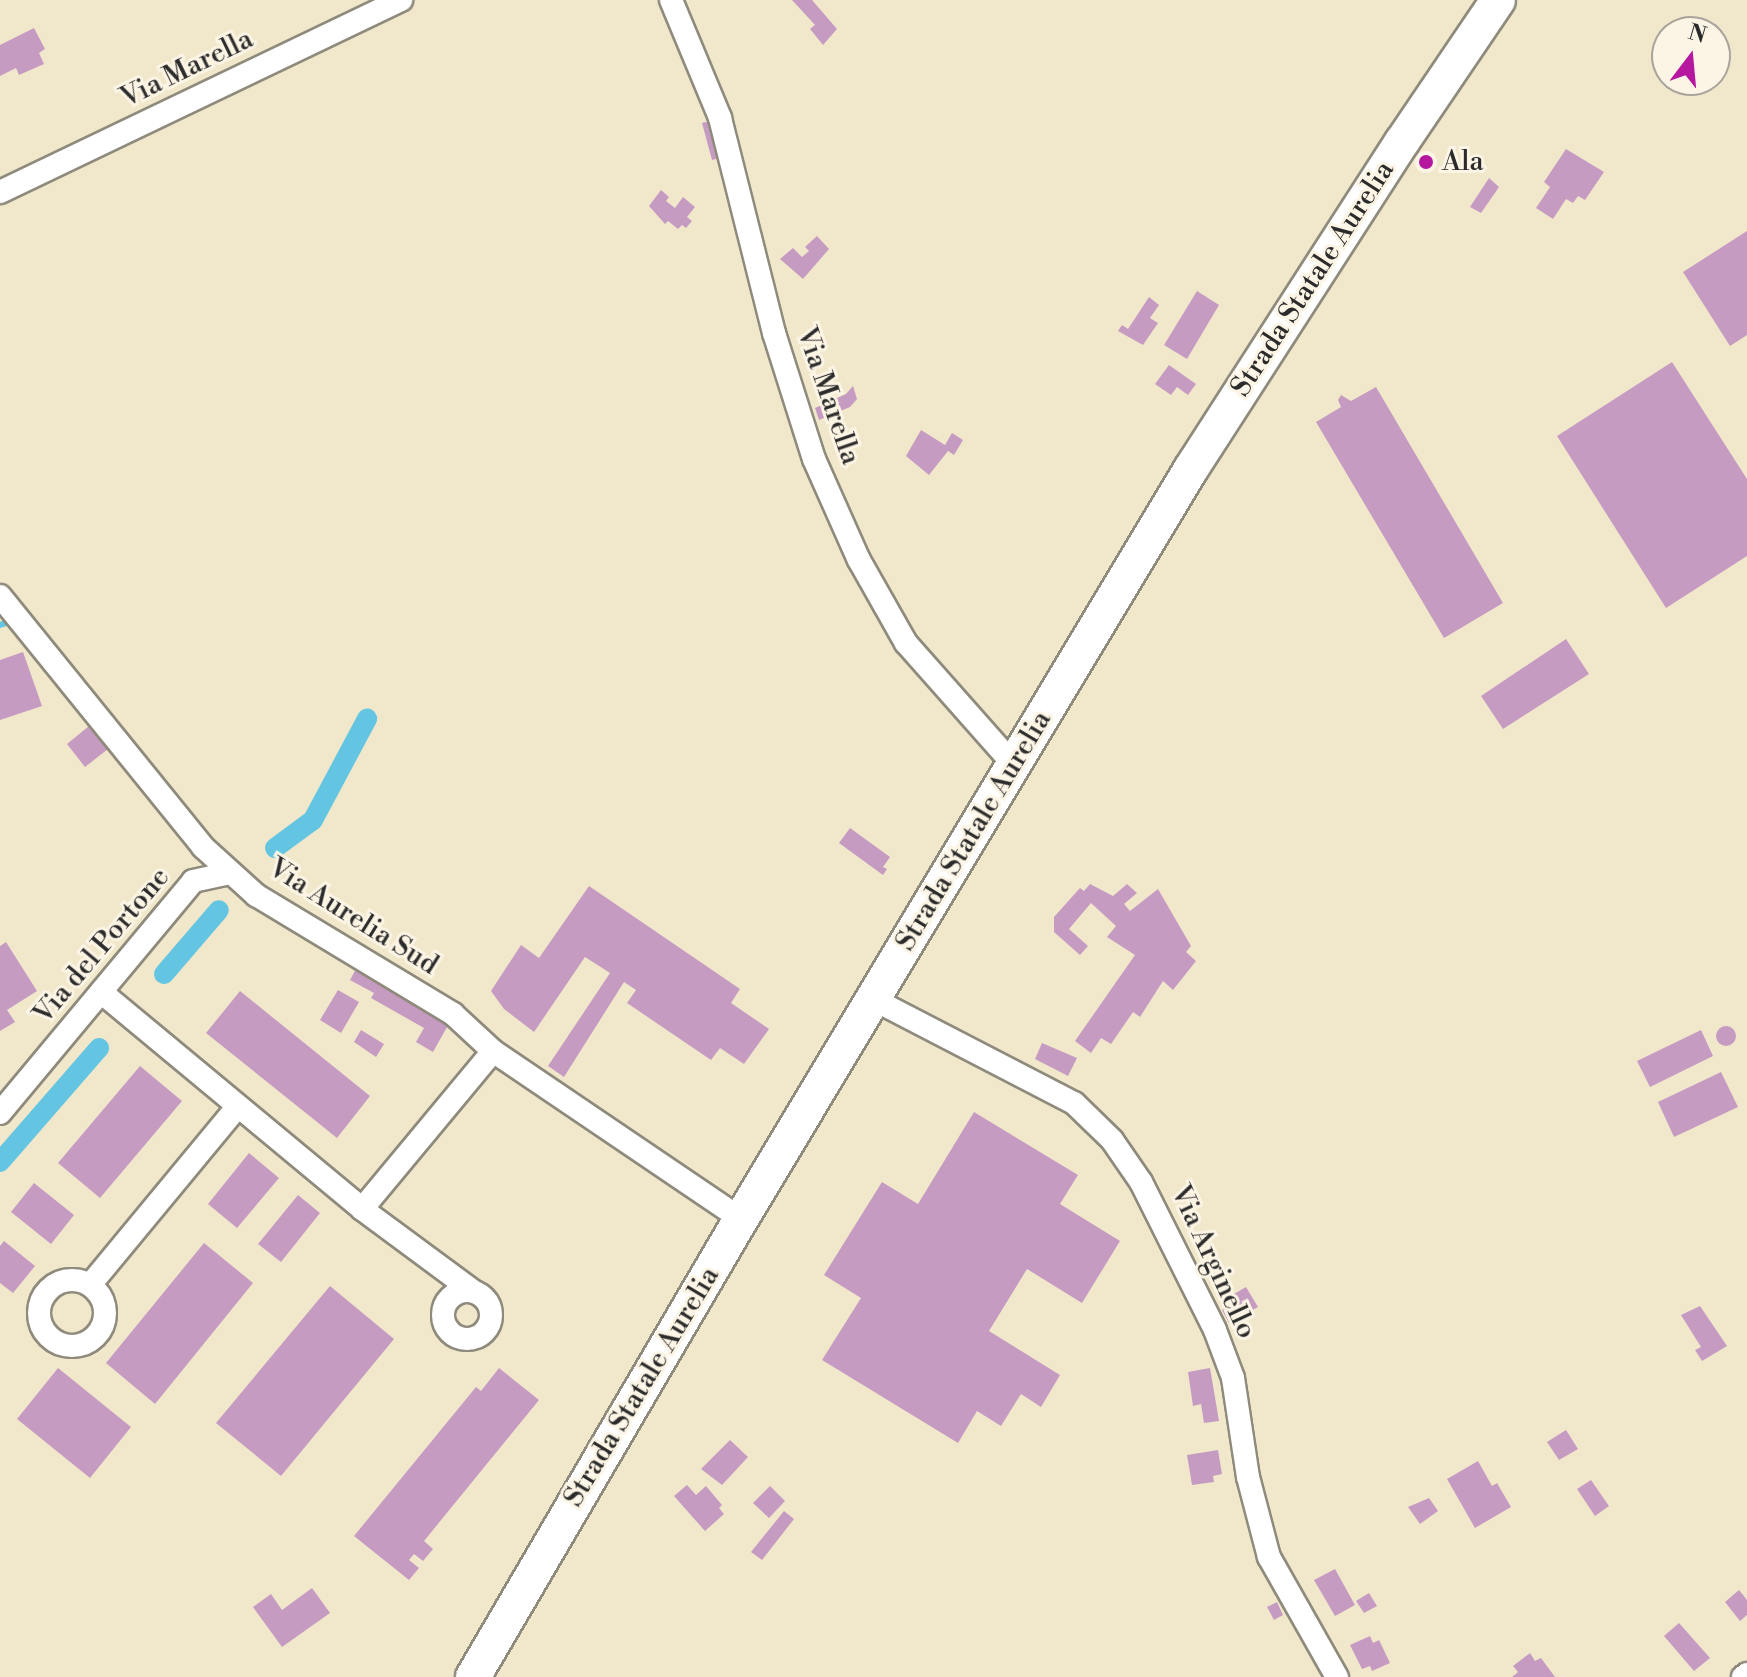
<!DOCTYPE html>
<style>
body{margin:0}
#map{position:relative;width:1747px;height:1677px;overflow:hidden;background:#f1e8cc;font-family:"Libre Bodoni",serif}
div>[style]{position:absolute}
.stream>*{height:6px;margin:-3px;padding:0 3px;transform-origin:3px;border-radius:3px;background:#64c5e2}
.canal>*{height:20px;margin:-10px;padding:0 10px;transform-origin:10px;border-radius:10px;background:#64c5e2}
.building>*{inset:0;background:#c69bc2}
.round{border-radius:50%}
.roads{filter:drop-shadow(2px 0 #8e8a7c) drop-shadow(-2px 0 #8e8a7c) drop-shadow(0 2px #8e8a7c) drop-shadow(0 -2px #8e8a7c)}
.street>*{height:22px;margin:-11px;padding:0 11px;transform-origin:11px;border-radius:11px;background:#fff}
.street>.ring{margin:-11px;padding:0;box-sizing:content-box;background:none;border:22px solid #fff;border-radius:50%}
.primary>*{height:34px;margin:-17px;padding:0 17px;transform-origin:17px;border-radius:17px;background:#fff}
.dots>*{width:22px;height:22px;translate:-50% -50%;box-sizing:border-box;border:4px solid #fcf5e5;border-radius:50%}
span{translate:-50% -50%;white-space:nowrap;text-align:center;line-height:1.15;-webkit-text-stroke:6px #fcf5e5;paint-order:stroke}
.street-label{font-size:28px;color:#2b2b2b}
.poi-label{font-size:28px;color:#2b2b2b}
.left{translate:0 -50%;text-align:left}
.north{position:absolute;left:1651px;top:16px;width:80px;height:80px;box-sizing:border-box;background:#fcf5e5;border:2px solid #a8a49b;border-radius:50%;rotate:16deg;font-size:22px;font-weight:700;line-height:32px;text-align:center;color:#2b2b2b}
.north::after{content:'';display:block;margin:auto;width:28px;height:36px;background:#b5179e;clip-path:polygon(50% 0,100% 100%,50% 72%,0 100%)}
</style>
<div id="map">
<div class="stream">
<i style="left:0;top:625px;width:6px;rotate:-18deg"></i>
</div>
<div class="canal">
<i style="left:275px;top:848px;width:47px;rotate:-36.4deg"></i>
<i style="left:313px;top:820px;width:115px;rotate:-61.9deg"></i>
<i style="left:164px;top:974px;width:84px;rotate:-49.3deg"></i>
<i style="left:0;top:1162px;width:151px;rotate:-49deg"></i>
</div>
<div class="building">
<i style="clip-path:polygon(792px 0,812px 0,837px 29px,823px 45px,810px 29px,815px 25px)"></i>
<i style="clip-path:polygon(34px 28px,45px 49px,39px 53px,44px 64px,19px 75px,16px 68px,0 76px,0 45px)"></i>
<i style="clip-path:polygon(710px 121px,724px 157px,712px 160px,702px 123px)"></i>
<i style="clip-path:polygon(1566px 149px,1604px 172px,1585px 200px,1578px 196px,1573px 203px,1566px 199px,1553px 219px,1536px 208px,1550px 187px,1544px 182px)"></i>
<i style="clip-path:polygon(1489px 178px,1499px 187px,1481px 213px,1470px 207px)"></i>
<i style="clip-path:polygon(661px 190px,669px 197px,666px 201px,675px 208px,683px 197px,695px 207px,687px 217px,692px 221px,686px 228px,682px 225px,678px 229px,668px 221px,665px 224px,649px 206px)"></i>
<i style="clip-path:polygon(1747px 231px,1747px 335px,1730px 346px,1683px 272px)"></i>
<i style="clip-path:polygon(817px 236px,829px 249px,803px 279px,780px 259px,793px 248px,802px 257px,809px 251px,805px 247px)"></i>
<i style="clip-path:polygon(1197px 291px,1219px 305px,1187px 359px,1164px 345px)"></i>
<i style="clip-path:polygon(1149px 297px,1159px 305px,1150px 318px,1158px 323px,1143px 345px,1118px 331px,1122px 325px,1128px 329px)"></i>
<i style="clip-path:polygon(1672px 362px,1747px 479px,1747px 556px,1666px 608px,1557px 436px)"></i>
<i style="clip-path:polygon(1169px 365px,1196px 384px,1188px 395px,1177px 387px,1171px 395px,1155px 384px)"></i>
<i style="clip-path:polygon(853px 386px,857px 399px,850px 407px,819px 420px,815px 408px,846px 394px)"></i>
<i style="clip-path:polygon(1376px 387px,1503px 603px,1444px 638px,1316px 422px,1341px 407px,1338px 400px,1341px 395px,1351px 401px)"></i>
<i style="clip-path:polygon(921px 430px,945px 445px,952px 433px,963px 440px,954px 455px,948px 451px,929px 475px,906px 456px)"></i>
<i style="clip-path:polygon(1566px 639px,1589px 674px,1503px 729px,1481px 696px)"></i>
<i style="clip-path:polygon(23px 652px,42px 706px,0 720px,0 660px)"></i>
<i style="clip-path:polygon(89px 726px,108px 749px,85px 767px,67px 744px)"></i>
<i style="clip-path:polygon(850px 828px,890px 857px,883px 867px,887px 869px,883px 875px,839px 843px)"></i>
<i style="clip-path:polygon(1090px 884px,1113px 896px,1127px 884px,1137px 893px,1124px 904px,1130px 911px,1158px 889px,1191px 946px,1186px 952px,1196px 961px,1173px 990px,1163px 981px,1140px 1017px,1133px 1012px,1111px 1044px,1101px 1038px,1091px 1053px,1075px 1041px,1135px 955px,1107px 937px,1116px 926px,1091px 903px,1069px 929px,1088px 946px,1080px 955px,1054px 932px,1054px 917px,1080px 888px,1084px 891px)"></i>
<i style="clip-path:polygon(589px 886px,740px 989px,731px 1003px,769px 1029px,744px 1064px,720px 1048px,711px 1060px,627px 1003px,636px 990px,624px 982px,564px 1077px,548px 1066px,610px 973px,585px 957px,534px 1032px,504px 1009px,491px 991px,521px 945px,539px 958px)"></i>
<i style="clip-path:polygon(6px 942px,37px 991px,7px 1010px,15px 1022px,0 1031px,0 946px)"></i>
<i style="clip-path:polygon(357px 967px,451px 1020px,433px 1052px,416px 1042px,424px 1028px,371px 998px,374px 993px,350px 980px)"></i>
<i style="clip-path:polygon(338px 990px,359px 1002px,341px 1033px,320px 1020px)"></i>
<i style="clip-path:polygon(240px 991px,370px 1096px,337px 1138px,206px 1033px)"></i>
<i class="round" style="left:1716px;top:1026px;width:20px;height:20px"></i>
<i style="clip-path:polygon(361px 1030px,384px 1044px,376px 1057px,354px 1042px)"></i>
<i style="clip-path:polygon(1701px 1030px,1713px 1056px,1650px 1087px,1637px 1061px)"></i>
<i style="clip-path:polygon(1042px 1043px,1077px 1058px,1068px 1076px,1035px 1059px)"></i>
<i style="clip-path:polygon(140px 1066px,182px 1101px,100px 1198px,58px 1163px)"></i>
<i style="clip-path:polygon(1721px 1072px,1738px 1107px,1674px 1137px,1658px 1102px)"></i>
<i style="clip-path:polygon(974px 1112px,1078px 1175px,1060px 1204px,1120px 1241px,1082px 1303px,1027px 1269px,989px 1331px,1060px 1375px,1041px 1407px,1021px 1394px,1001px 1426px,977px 1411px,958px 1443px,822px 1360px,861px 1298px,824px 1275px,882px 1182px,918px 1204px)"></i>
<i style="clip-path:polygon(249px 1153px,279px 1178px,237px 1228px,208px 1204px)"></i>
<i style="clip-path:polygon(34px 1183px,74px 1215px,51px 1244px,11px 1212px)"></i>
<i style="clip-path:polygon(298px 1195px,320px 1213px,281px 1262px,258px 1244px)"></i>
<i style="clip-path:polygon(4px 1241px,35px 1266px,13px 1293px,0 1283px,0 1246px)"></i>
<i style="clip-path:polygon(204px 1243px,253px 1283px,155px 1404px,106px 1363px)"></i>
<i style="clip-path:polygon(330px 1286px,394px 1339px,281px 1476px,216px 1423px)"></i>
<i style="clip-path:polygon(1246px 1287px,1258px 1307px,1229px 1323px,1222px 1310px,1231px 1305px,1227px 1298px)"></i>
<i style="clip-path:polygon(1700px 1306px,1727px 1346px,1702px 1361px,1695px 1350px,1701px 1347px,1681px 1315px)"></i>
<i style="clip-path:polygon(58px 1368px,131px 1427px,90px 1478px,17px 1419px)"></i>
<i style="clip-path:polygon(499px 1368px,539px 1400px,424px 1541px,433px 1549px,423px 1561px,414px 1554px,409px 1560px,419px 1568px,409px 1580px,354px 1536px,476px 1387px,481px 1391px)"></i>
<i style="clip-path:polygon(1210px 1368px,1219px 1421px,1204px 1423px,1201px 1404px,1193px 1406px,1188px 1372px)"></i>
<i style="clip-path:polygon(1566px 1430px,1578px 1449px,1559px 1460px,1547px 1442px)"></i>
<i style="clip-path:polygon(730px 1440px,748px 1457px,722px 1485px,701px 1469px)"></i>
<i style="clip-path:polygon(1218px 1450px,1222px 1474px,1213px 1476px,1214px 1482px,1192px 1485px,1187px 1455px)"></i>
<i style="clip-path:polygon(1478px 1461px,1492px 1486px,1497px 1483px,1511px 1507px,1475px 1528px,1447px 1479px)"></i>
<i style="clip-path:polygon(1591px 1480px,1609px 1506px,1595px 1516px,1577px 1489px)"></i>
<i style="clip-path:polygon(687px 1485px,696px 1495px,706px 1486px,722px 1505px,719px 1508px,724px 1514px,705px 1531px,674px 1496px)"></i>
<i style="clip-path:polygon(770px 1486px,785px 1501px,769px 1518px,753px 1503px)"></i>
<i style="clip-path:polygon(1429px 1498px,1438px 1511px,1420px 1524px,1408px 1507px)"></i>
<i style="clip-path:polygon(784px 1511px,794px 1519px,762px 1560px,751px 1552px)"></i>
<i style="clip-path:polygon(1335px 1569px,1355px 1605px,1335px 1616px,1314px 1580px)"></i>
<i style="clip-path:polygon(312px 1588px,330px 1613px,282px 1647px,253px 1607px,271px 1594px,282px 1610px)"></i>
<i style="clip-path:polygon(1739px 1590px,1747px 1600px,1747px 1615px,1740px 1621px,1725px 1602px)"></i>
<i style="clip-path:polygon(1369px 1593px,1377px 1606px,1364px 1613px,1356px 1601px)"></i>
<i style="clip-path:polygon(1277px 1602px,1283px 1615px,1274px 1620px,1267px 1607px)"></i>
<i style="clip-path:polygon(1679px 1623px,1710px 1658px,1694px 1671px,1664px 1636px)"></i>
<i style="clip-path:polygon(1370px 1636px,1373px 1643px,1379px 1640px,1390px 1663px,1372px 1671px,1370px 1666px,1362px 1669px,1350px 1645px)"></i>
<i style="clip-path:polygon(1530px 1653px,1535px 1661px,1541px 1658px,1555px 1677px,1512px 1677px,1518px 1672px,1513px 1666px)"></i>
</div>
<div class="roads">
<div class="street">
<i style="left:671px;top:0;width:128px;rotate:67.4deg"></i>
<i style="left:720px;top:118px;width:222px;rotate:75.9deg"></i>
<i style="left:774px;top:333px;width:132px;rotate:72.4deg"></i>
<i style="left:814px;top:459px;width:111px;rotate:66deg"></i>
<i style="left:859px;top:560px;width:95px;rotate:60.5deg"></i>
<i style="left:906px;top:643px;width:164px;rotate:48.5deg"></i>
<i style="left:0;top:192px;width:445px;rotate:-25.6deg"></i>
<i style="left:0;top:596px;width:323px;rotate:51deg"></i>
<i style="left:203px;top:847px;width:72px;rotate:42.2deg"></i>
<i style="left:256px;top:895px;width:230px;rotate:31.1deg"></i>
<i style="left:453px;top:1014px;width:54px;rotate:42.8deg"></i>
<i style="left:493px;top:1051px;width:300px;rotate:34.1deg"></i>
<i style="left:101px;top:992px;width:339px;rotate:39.7deg"></i>
<i style="left:362px;top:1209px;width:139px;rotate:36.5deg"></i>
<i style="left:873px;top:999px;width:226px;rotate:27.4deg"></i>
<i style="left:1074px;top:1103px;width:53px;rotate:44.2deg"></i>
<i style="left:1112px;top:1140px;width:51px;rotate:55.4deg"></i>
<i style="left:1141px;top:1182px;width:165px;rotate:63.4deg"></i>
<i style="left:1215px;top:1330px;width:51px;rotate:69.4deg"></i>
<i style="left:1233px;top:1378px;width:100px;rotate:81.4deg"></i>
<i style="left:1248px;top:1477px;width:83px;rotate:75.3deg"></i>
<i style="left:1269px;top:1557px;width:138px;rotate:60.5deg"></i>
<i style="left:0;top:1113px;width:302px;rotate:-50.2deg"></i>
<i style="left:193px;top:881px;width:38px;rotate:-12deg"></i>
<i style="left:362px;top:1209px;width:205px;rotate:-50.3deg"></i>
<i class="ring" style="left:39px;top:1280px;width:44px;height:44px"></i>
<i style="left:90px;top:1285px;width:232px;rotate:-50.4deg"></i>
<i class="ring" style="left:443px;top:1291px;width:26px;height:26px"></i>
<i style="left:1743px;top:1677px;width:5px;rotate:-37deg"></i>
</div>
<div class="primary">
<i style="left:473px;top:1677px;width:531px;rotate:-59.67deg"></i>
<i style="left:741px;top:1219px;width:875px;rotate:-59.04deg"></i>
<i style="left:1191px;top:469px;width:389px;rotate:-57.2deg"></i>
<i style="left:1402px;top:142px;width:171px;rotate:-55.9deg"></i>
</div>
</div>
<div class="dots">
<i style="left:1426px;top:162px;background:#b5179e"></i>
</div>
<div class="street-label">
<span style="left:187px;top:69px;rotate:-26deg">Via Marella</span>
<span style="left:1313px;top:279px;rotate:-57deg">Strada Statale Aurelia</span>
<span style="left:828px;top:396px;rotate:71deg">Via Marella</span>
<span style="left:974px;top:831px;rotate:-59deg">Strada Statale Aurelia</span>
<span style="left:353px;top:917px;rotate:32deg">Via Aurelia Sud</span>
<span style="left:102px;top:946px;rotate:-50deg">Via del Portone</span>
<span style="left:1213px;top:1262px;rotate:65deg">Via Arginello</span>
<span style="left:642px;top:1387px;rotate:-59deg">Strada Statale Aurelia</span>
</div>
<div class="poi-label">
<span class="left" style="left:1442px;top:162px">Ala</span>
</div>
<div class="north">N</div>
</div>
